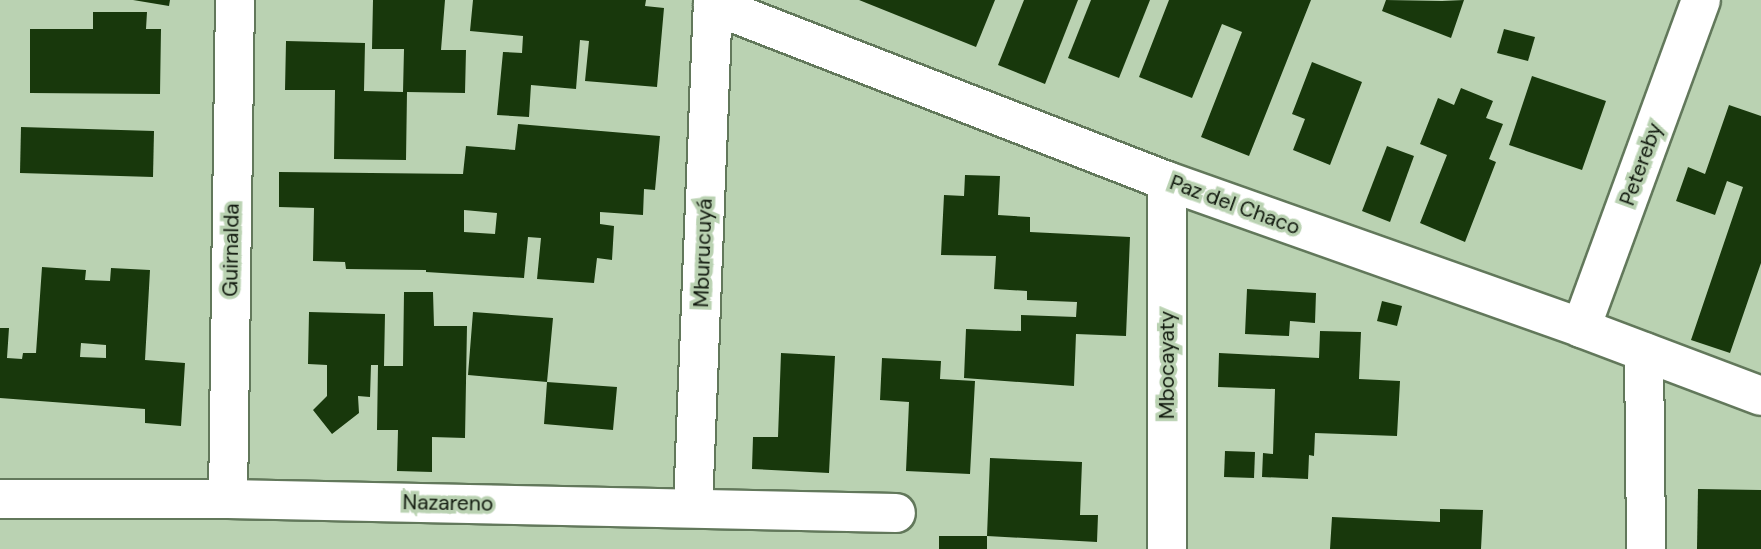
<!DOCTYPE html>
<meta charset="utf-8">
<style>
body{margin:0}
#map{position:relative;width:1761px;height:549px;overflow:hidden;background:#bad2b2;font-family:"DM Sans",sans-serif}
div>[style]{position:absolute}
.building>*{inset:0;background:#18380c}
.roads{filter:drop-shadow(2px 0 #62785b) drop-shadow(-2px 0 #62785b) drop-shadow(0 2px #62785b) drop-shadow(0 -2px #62785b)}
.minor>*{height:38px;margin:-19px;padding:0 19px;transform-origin:19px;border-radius:19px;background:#fff}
span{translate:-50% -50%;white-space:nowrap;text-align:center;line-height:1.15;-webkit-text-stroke:7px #bad2b2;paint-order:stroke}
.street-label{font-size:21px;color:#11190e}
</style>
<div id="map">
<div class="building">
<i style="clip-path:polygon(133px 0,170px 0,169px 6px)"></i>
<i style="clip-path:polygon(373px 0,445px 0,441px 50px,466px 50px,465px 93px,407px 92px,406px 160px,334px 159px,335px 90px,285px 90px,286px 41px,365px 43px,364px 91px,403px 92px,404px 49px,372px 49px)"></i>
<i style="clip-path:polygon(473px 0,646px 0,645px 6px,664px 8px,657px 87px,585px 81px,589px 41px,580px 40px,576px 89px,531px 85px,529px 117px,497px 115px,503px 52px,522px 53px,523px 36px,470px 31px)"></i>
<i style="clip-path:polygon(859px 0,995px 0,976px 47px)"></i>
<i style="clip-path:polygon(1024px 0,1078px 0,1045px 84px,998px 65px)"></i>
<i style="clip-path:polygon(1091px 0,1150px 0,1119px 78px,1068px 58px)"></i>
<i style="clip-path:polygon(1169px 0,1311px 0,1249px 156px,1201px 137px,1242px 32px,1222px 24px,1192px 98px,1139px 77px)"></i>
<i style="clip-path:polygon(1386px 0,1442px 1px,1464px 0,1451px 38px,1382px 11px)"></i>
<i style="clip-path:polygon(93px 12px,147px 12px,146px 29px,161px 29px,160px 94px,30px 93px,30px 29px,93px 29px)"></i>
<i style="clip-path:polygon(1504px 29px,1535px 37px,1528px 61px,1497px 53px)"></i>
<i style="clip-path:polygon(1312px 62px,1362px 82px,1330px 165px,1293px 150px,1305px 119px,1292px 114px)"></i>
<i style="clip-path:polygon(1532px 76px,1606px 101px,1582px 170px,1509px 145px)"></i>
<i style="clip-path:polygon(1461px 88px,1493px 101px,1486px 118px,1503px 124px,1489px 159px,1496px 162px,1465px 242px,1420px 223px,1447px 155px,1420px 144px,1438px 98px,1454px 105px)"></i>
<i style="clip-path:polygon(1729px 105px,1761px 116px,1761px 263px,1730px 353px,1691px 340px,1743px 187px,1727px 181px,1715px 215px,1676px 201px,1688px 167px,1705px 174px)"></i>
<i style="clip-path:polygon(evenodd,518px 124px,660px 136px,655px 190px,644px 189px,643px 215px,600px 212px,600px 224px,614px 226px,612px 260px,597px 258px,594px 283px,537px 279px,541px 238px,528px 237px,524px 278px,426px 272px,426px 270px,346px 269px,345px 262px,313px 261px,314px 208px,279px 207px,279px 172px,463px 174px,466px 146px,515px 150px,518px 124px,464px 210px,497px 213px,495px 234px,464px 232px,464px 210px)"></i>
<i style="clip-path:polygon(21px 127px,154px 131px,153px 177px,20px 173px)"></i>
<i style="clip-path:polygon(1387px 146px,1414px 156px,1390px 222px,1362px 211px)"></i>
<i style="clip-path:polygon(965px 175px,1000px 176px,998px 215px,1030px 217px,1030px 232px,1130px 237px,1126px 336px,1076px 334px,1074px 386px,964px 378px,966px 329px,1021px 331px,1021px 315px,1076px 317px,1077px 302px,1027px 300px,1027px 291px,994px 289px,996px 256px,941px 255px,944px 195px,964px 196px)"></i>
<i style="clip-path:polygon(evenodd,42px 267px,86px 270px,85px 280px,110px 281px,111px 268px,150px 270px,145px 360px,185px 363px,181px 426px,145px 423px,145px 409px,0 398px,0 328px,9px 328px,7px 358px,22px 359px,23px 353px,36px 353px,42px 267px,81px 343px,106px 345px,106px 358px,80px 357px,81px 343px)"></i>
<i style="clip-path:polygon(1247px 289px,1316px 293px,1315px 323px,1290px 321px,1289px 336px,1245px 334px)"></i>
<i style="clip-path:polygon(404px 292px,433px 292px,434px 326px,467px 326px,465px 438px,432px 437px,432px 472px,397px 471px,398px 430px,377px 430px,378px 365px,371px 365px,370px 397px,358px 396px,359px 413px,332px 434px,313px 410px,327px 396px,327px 365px,308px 364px,309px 312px,385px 314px,384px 366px,403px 366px)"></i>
<i style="clip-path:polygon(1382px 301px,1402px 306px,1397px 326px,1377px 321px)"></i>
<i style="clip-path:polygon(473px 312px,553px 318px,547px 382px,617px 387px,613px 430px,544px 424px,547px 382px,468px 375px)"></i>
<i style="clip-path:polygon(1320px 331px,1361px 332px,1359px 379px,1400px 381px,1397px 436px,1315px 433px,1314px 456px,1309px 455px,1308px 479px,1262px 477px,1263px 453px,1273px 454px,1275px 389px,1218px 387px,1219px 353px,1319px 358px)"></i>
<i style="clip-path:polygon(781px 353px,835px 356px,829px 473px,752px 469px,753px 437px,778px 437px)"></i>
<i style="clip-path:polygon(882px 358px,941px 361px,940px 379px,975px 381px,970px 474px,906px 471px,909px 402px,880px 400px)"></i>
<i style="clip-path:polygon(1225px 451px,1255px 452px,1254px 478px,1224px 477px)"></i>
<i style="clip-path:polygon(990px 458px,1082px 462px,1080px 515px,1098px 515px,1097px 542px,987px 536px)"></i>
<i style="clip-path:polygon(1698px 489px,1761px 490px,1761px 549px,1697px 549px)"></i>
<i style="clip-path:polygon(1440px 509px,1483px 510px,1481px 549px,1330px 549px,1332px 517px,1440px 522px)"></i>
<i style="clip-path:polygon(939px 536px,987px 536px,987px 549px,939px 549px)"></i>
</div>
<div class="roads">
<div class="minor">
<i style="left:713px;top:5px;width:487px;rotate:21.2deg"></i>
<i style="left:1167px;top:181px;width:439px;rotate:19.5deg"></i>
<i style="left:1581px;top:328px;width:192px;rotate:20.7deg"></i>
<i style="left:1167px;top:181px;width:368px;rotate:90deg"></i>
<i style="left:1581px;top:328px;width:349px;rotate:-69.9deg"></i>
<i style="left:1644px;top:352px;width:197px;rotate:89.4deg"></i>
<i style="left:0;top:499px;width:228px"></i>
<i style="left:228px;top:499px;width:668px;rotate:1.2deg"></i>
<i style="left:228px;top:499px;width:499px;rotate:-89.2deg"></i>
<i style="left:693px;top:507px;width:507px;rotate:-87.74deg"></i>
</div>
</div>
<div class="street-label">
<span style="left:1641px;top:164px;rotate:-70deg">Petereby</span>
<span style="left:1235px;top:205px;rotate:20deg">Paz del Chaco</span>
<span style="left:231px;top:250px;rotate:-89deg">Guirnalda</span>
<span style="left:703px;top:253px;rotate:-88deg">Mburucuyá</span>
<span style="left:1167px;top:365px;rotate:-90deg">Mbocayaty</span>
<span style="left:448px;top:503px;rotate:1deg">Nazareno</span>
</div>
</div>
